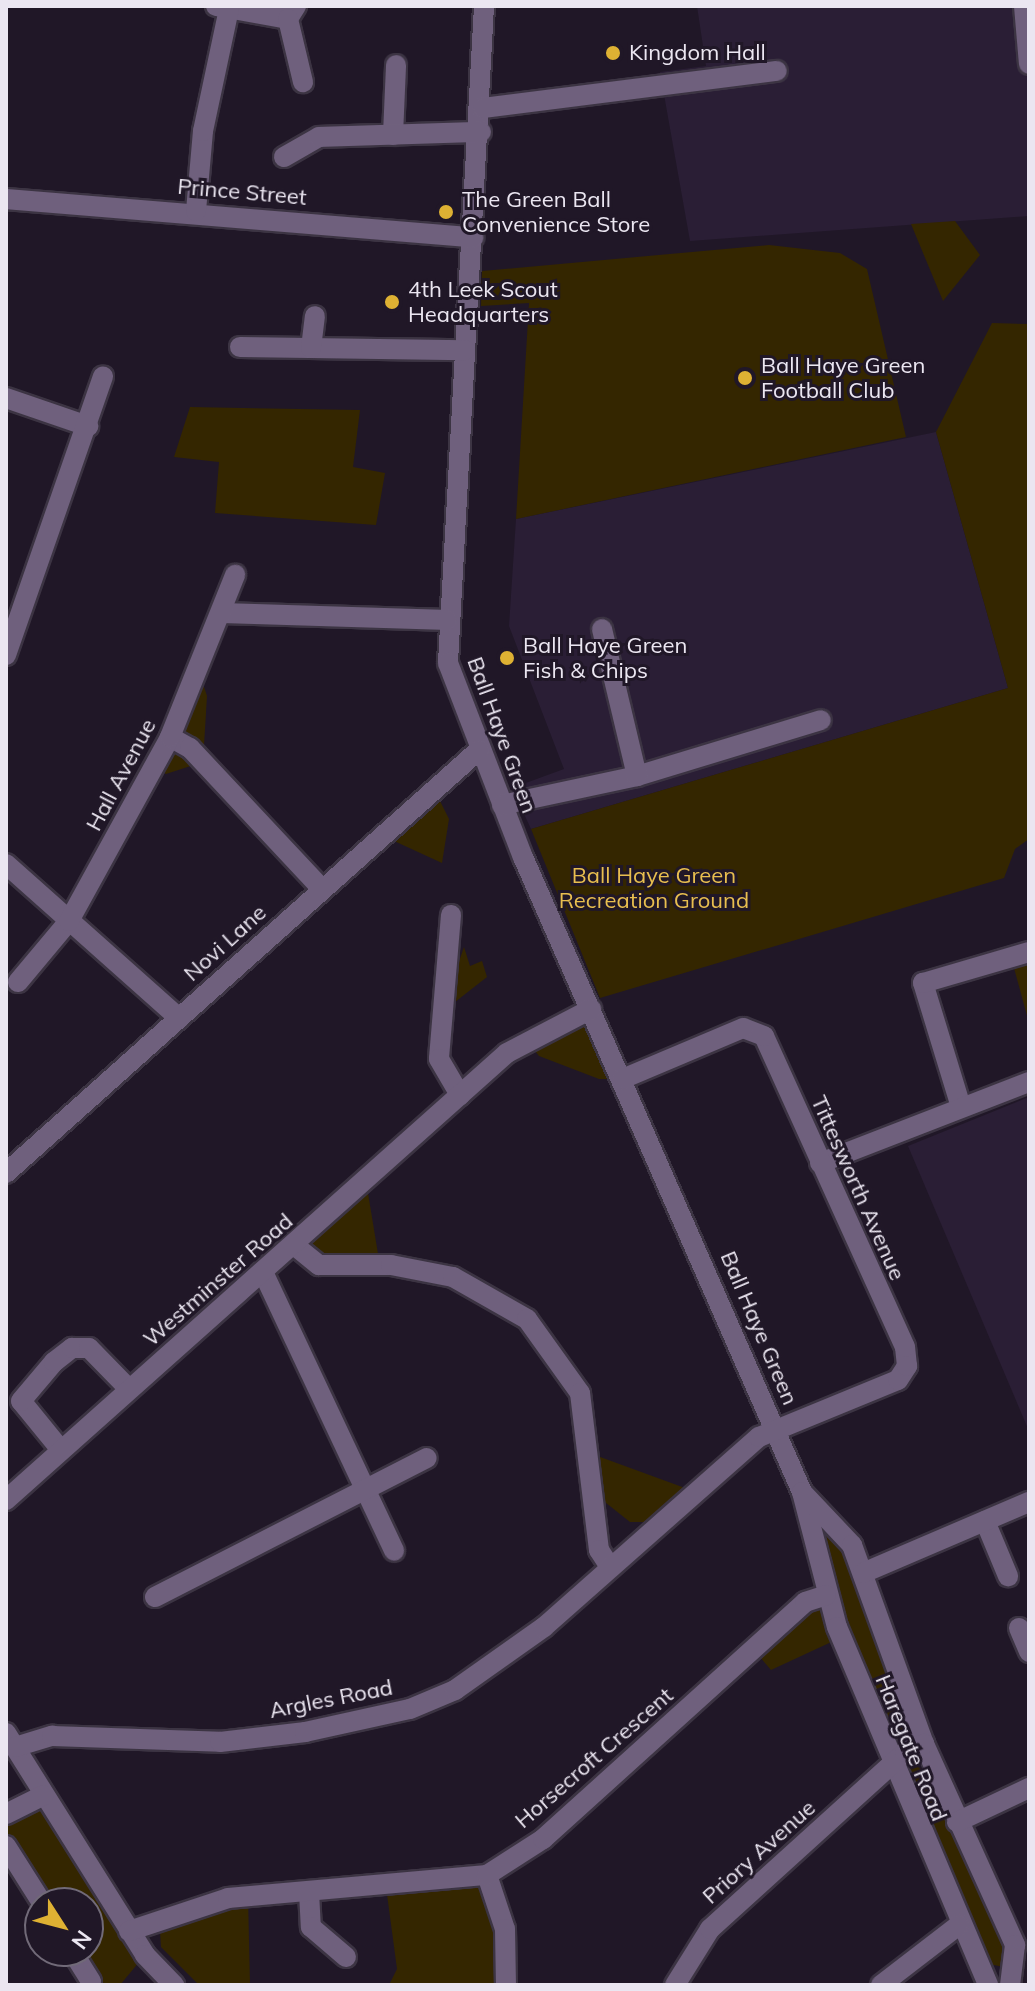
<!DOCTYPE html>
<style>
body{margin:0}
#map{position:relative;width:1035px;height:1991px;overflow:hidden;background:#201727;font-family:Mulish,sans-serif}
div>[style]{position:absolute}
.built>*{inset:0;background:#2a1e35}
.green>*{inset:0;background:#342600}
.roads{filter:drop-shadow(2px 0 #3c3443) drop-shadow(-2px 0 #3c3443) drop-shadow(0 2px #3c3443) drop-shadow(0 -2px #3c3443)}
.minor>*{height:20px;margin:-10px;padding:0 10px;transform-origin:10px;border-radius:10px;background:#6f607d}
.dots>*{width:22px;height:22px;translate:-50% -50%;box-sizing:border-box;border:4px solid #201727;border-radius:50%}
span{translate:-50% -50%;white-space:nowrap;text-align:center;line-height:1.15;-webkit-text-stroke:6px #201727;paint-order:stroke}
.poi-label{font-size:22px;color:#ebe6f1}
.left{translate:0 -50%;text-align:left}
.street-label{font-size:22px;color:#ebe6f1}
.park-label{font-size:22px;color:#e8be4f}
.frame{position:absolute;inset:0;border:8px solid #ebe6f1;pointer-events:none}
.north{position:absolute;left:24px;top:1887px;width:80px;height:80px;box-sizing:border-box;background:#201727;border:2px solid #716a78;border-radius:50%;rotate:126deg;font-size:22px;font-weight:700;line-height:32px;text-align:center;color:#ebe6f1}
.north::after{content:'';display:block;margin:auto;width:28px;height:36px;background:#deb133;clip-path:polygon(50% 0,100% 100%,50% 72%,0 100%)}
</style>
<div id="map">
<div class="built">
<i style="clip-path:polygon(697px 6px,1029px 6px,1029px 216px,690px 241px,660px 72px,706px 66px)"></i>
<i style="clip-path:polygon(936px 432px,1008px 688px,531px 829px,512px 788px,564px 769px,509px 626px,516px 519px)"></i>
<i style="clip-path:polygon(1029px 1097px,1029px 1431px,908px 1146px)"></i>
</div>
<div class="green">
<i style="clip-path:polygon(955px 221px,980px 255px,943px 301px,911px 224px)"></i>
<i style="clip-path:polygon(769px 245px,840px 253px,867px 269px,906px 437px,516px 519px,529px 303px,481px 306px,482px 271px)"></i>
<i style="clip-path:polygon(992px 323px,1029px 324px,1029px 839px,1015px 849px,1004px 878px,600px 998px,531px 829px,1008px 688px,936px 432px)"></i>
<i style="clip-path:polygon(190px 407px,360px 410px,353px 467px,385px 473px,376px 525px,215px 513px,219px 462px,174px 457px)"></i>
<i style="clip-path:polygon(200px 675px,207px 696px,203px 762px,166px 774px,154px 766px)"></i>
<i style="clip-path:polygon(433px 787px,449px 819px,442px 863px,381px 835px)"></i>
<i style="clip-path:polygon(464px 947px,470px 966px,482px 961px,487px 977px,441px 1013px)"></i>
<i style="clip-path:polygon(1029px 952px,1029px 1023px,1011px 957px)"></i>
<i style="clip-path:polygon(591px 1009px,622px 1079px,599px 1079px,539px 1056px,528px 1042px)"></i>
<i style="clip-path:polygon(366px 1181px,380px 1266px,341px 1267px,294px 1245px)"></i>
<i style="clip-path:polygon(592px 1454px,696px 1492px,662px 1522px,630px 1522px,596px 1495px)"></i>
<i style="clip-path:polygon(830px 1532px,843px 1534px,1015px 1945px,1004px 1967px,978px 1962px,840px 1638px,771px 1670px,753px 1649px,826px 1595px,819px 1538px)"></i>
<i style="clip-path:polygon(44px 1795px,145px 1955px,120px 1985px,91px 1981px,72px 1951px,88px 1951px,88px 1903px,42px 1903px,6px 1846px,6px 1814px)"></i>
<i style="clip-path:polygon(487px 1875px,506px 1985px,389px 1985px,397px 1969px,386px 1887px)"></i>
<i style="clip-path:polygon(248px 1896px,250px 1985px,199px 1985px,161px 1947px,159px 1916px)"></i>
</div>
<div class="roads">
<div class="minor">
<i style="left:216px;top:6px;width:73px;rotate:10.2deg"></i>
<i style="left:296px;top:6px;width:15px;rotate:122deg"></i>
<i style="left:288px;top:19px;width:65px;rotate:76.6deg"></i>
<i style="left:484px;top:6px;width:658px;rotate:93.14deg"></i>
<i style="left:448px;top:663px;width:208px;rotate:68.9deg"></i>
<i style="left:523px;top:857px;width:694px;rotate:66.28deg"></i>
<i style="left:802px;top:1492px;width:139px;rotate:75.5deg"></i>
<i style="left:837px;top:1627px;width:389px;rotate:67.1deg"></i>
<i style="left:1024px;top:6px;width:58px;rotate:85.1deg"></i>
<i style="left:483px;top:108px;width:296px;rotate:-7.2deg"></i>
<i style="left:393px;top:135px;width:70px;rotate:-87.5deg"></i>
<i style="left:284px;top:157px;width:40px;rotate:-29.7deg"></i>
<i style="left:319px;top:137px;width:162px;rotate:-1.8deg"></i>
<i style="left:6px;top:199px;width:469px;rotate:4.7deg"></i>
<i style="left:196px;top:211px;width:80px;rotate:-85deg"></i>
<i style="left:203px;top:131px;width:125px;rotate:-78deg"></i>
<i style="left:240px;top:347px;width:225px;rotate:0.8deg"></i>
<i style="left:311px;top:348px;width:32px;rotate:-83deg"></i>
<i style="left:6px;top:398px;width:87px;rotate:18.9deg"></i>
<i style="left:224px;top:613px;width:223px;rotate:1.8deg"></i>
<i style="left:6px;top:655px;width:295px;rotate:-70.8deg"></i>
<i style="left:170px;top:737px;width:23px;rotate:29deg"></i>
<i style="left:190px;top:748px;width:192px;rotate:46.9deg"></i>
<i style="left:637px;top:776px;width:192px;rotate:-16.9deg"></i>
<i style="left:502px;top:805px;width:138px;rotate:-12.1deg"></i>
<i style="left:637px;top:776px;width:151px;rotate:-103.4deg"></i>
<i style="left:6px;top:864px;width:232px;rotate:41.7deg"></i>
<i style="left:451px;top:915px;width:144px;rotate:94.8deg"></i>
<i style="left:439px;top:1059px;width:42px;rotate:59.7deg"></i>
<i style="left:18px;top:982px;width:80px;rotate:-50.1deg"></i>
<i style="left:69px;top:921px;width:210px;rotate:-61.2deg"></i>
<i style="left:170px;top:737px;width:175px;rotate:-68.1deg"></i>
<i style="left:961px;top:1107px;width:130px;rotate:-107deg"></i>
<i style="left:923px;top:983px;width:110px;rotate:-16.3deg"></i>
<i style="left:820px;top:1163px;width:224px;rotate:-21.2deg"></i>
<i style="left:6px;top:1173px;width:635px;rotate:-41.81deg"></i>
<i style="left:294px;top:1245px;width:32px;rotate:39deg"></i>
<i style="left:319px;top:1265px;width:72px"></i>
<i style="left:391px;top:1265px;width:63px;rotate:11deg"></i>
<i style="left:453px;top:1277px;width:85px;rotate:29.6deg"></i>
<i style="left:527px;top:1319px;width:91px;rotate:54.4deg"></i>
<i style="left:580px;top:1393px;width:158px;rotate:83.1deg"></i>
<i style="left:599px;top:1550px;width:20px;rotate:57deg"></i>
<i style="left:263px;top:1272px;width:308px;rotate:64.8deg"></i>
<i style="left:61px;top:1450px;width:63px;rotate:-129.2deg"></i>
<i style="left:21px;top:1401px;width:51px;rotate:-49.8deg"></i>
<i style="left:54px;top:1362px;width:23px;rotate:-38deg"></i>
<i style="left:72px;top:1348px;width:17px"></i>
<i style="left:89px;top:1348px;width:57px;rotate:45.7deg"></i>
<i style="left:802px;top:1492px;width:73px;rotate:46.7deg"></i>
<i style="left:852px;top:1545px;width:212px;rotate:70.1deg"></i>
<i style="left:924px;top:1744px;width:221px;rotate:65.6deg"></i>
<i style="left:1015px;top:1945px;width:40px;rotate:97.1deg"></i>
<i style="left:6px;top:1500px;width:671px;rotate:-41.74deg"></i>
<i style="left:507px;top:1053px;width:95px;rotate:-27.6deg"></i>
<i style="left:985px;top:1521px;width:60px;rotate:67.3deg"></i>
<i style="left:863px;top:1573px;width:181px;rotate:-23.2deg"></i>
<i style="left:155px;top:1597px;width:305px;rotate:-27.1deg"></i>
<i style="left:1019px;top:1628px;width:26px;rotate:67deg"></i>
<i style="left:6px;top:1733px;width:262px;rotate:57.9deg"></i>
<i style="left:145px;top:1955px;width:42px;rotate:46deg"></i>
<i style="left:15px;top:1747px;width:39px;rotate:-17deg"></i>
<i style="left:52px;top:1736px;width:168px;rotate:2deg"></i>
<i style="left:220px;top:1742px;width:86px;rotate:-6.7deg"></i>
<i style="left:305px;top:1732px;width:107px;rotate:-12.4deg"></i>
<i style="left:410px;top:1709px;width:49px;rotate:-22.9deg"></i>
<i style="left:455px;top:1690px;width:109px;rotate:-35.3deg"></i>
<i style="left:544px;top:1627px;width:287px;rotate:-41.5deg"></i>
<i style="left:759px;top:1437px;width:150px;rotate:-22.3deg"></i>
<i style="left:898px;top:1380px;width:17px;rotate:-57deg"></i>
<i style="left:907px;top:1366px;width:19px;rotate:-96deg"></i>
<i style="left:905px;top:1347px;width:341px;rotate:-114.4deg"></i>
<i style="left:764px;top:1036px;width:22px;rotate:-159deg"></i>
<i style="left:743px;top:1028px;width:131px;rotate:157.1deg"></i>
<i style="left:6px;top:1814px;width:42px;rotate:-26.6deg"></i>
<i style="left:957px;top:1822px;width:80px;rotate:-25.3deg"></i>
<i style="left:6px;top:1846px;width:67px;rotate:57.7deg"></i>
<i style="left:487px;top:1875px;width:57px;rotate:71.6deg"></i>
<i style="left:505px;top:1929px;width:56px;rotate:89deg"></i>
<i style="left:309px;top:1892px;width:35px;rotate:87deg"></i>
<i style="left:311px;top:1927px;width:46px;rotate:40.6deg"></i>
<i style="left:129px;top:1931px;width:104px;rotate:-18.4deg"></i>
<i style="left:228px;top:1898px;width:260px;rotate:-5.1deg"></i>
<i style="left:487px;top:1875px;width:67px;rotate:-32.7deg"></i>
<i style="left:543px;top:1839px;width:353px;rotate:-42.1deg"></i>
<i style="left:805px;top:1602px;width:22px;rotate:-18deg"></i>
<i style="left:72px;top:1951px;width:36px;rotate:58deg"></i>
<i style="left:675px;top:1985px;width:66px;rotate:-58deg"></i>
<i style="left:710px;top:1929px;width:263px;rotate:-42.2deg"></i>
<i style="left:905px;top:1752px;width:21px;rotate:-23deg"></i>
<i style="left:881px;top:1985px;width:98px;rotate:-37.6deg"></i>
</div>
</div>
<div class="dots">
<i style="left:613px;top:53px;background:#deb133"></i>
<i style="left:446px;top:212px;background:#deb133"></i>
<i style="left:392px;top:302px;background:#deb133"></i>
<i style="left:745px;top:378px;background:#deb133"></i>
<i style="left:507px;top:658px;background:#deb133"></i>
</div>
<div class="poi-label">
<span class="left" style="left:629px;top:53px">Kingdom Hall</span>
<span class="left" style="left:462px;top:212px">The Green Ball<br>Convenience Store</span>
<span class="left" style="left:408px;top:302px">4th Leek Scout<br>Headquarters</span>
<span class="left" style="left:761px;top:378px">Ball Haye Green<br>Football Club</span>
<span class="left" style="left:523px;top:658px">Ball Haye Green<br>Fish &amp; Chips</span>
</div>
<div class="street-label">
<span style="left:242px;top:192px;rotate:5deg">Prince Street</span>
<span style="left:502px;top:735px;rotate:70deg">Ball Haye Green</span>
<span style="left:121px;top:775px;rotate:-62deg">Hall Avenue</span>
<span style="left:225px;top:943px;rotate:-42deg">Novi Lane</span>
<span style="left:858px;top:1188px;rotate:66deg">Tittesworth Avenue</span>
<span style="left:218px;top:1280px;rotate:-41deg">Westminster Road</span>
<span style="left:759px;top:1328px;rotate:67deg">Ball Haye Green</span>
<span style="left:331px;top:1699px;rotate:-11deg">Argles Road</span>
<span style="left:911px;top:1748px;rotate:68deg">Haregate Road</span>
<span style="left:594px;top:1758px;rotate:-41deg">Horsecroft Crescent</span>
<span style="left:759px;top:1852px;rotate:-42deg">Priory Avenue</span>
</div>
<div class="park-label">
<span style="left:654px;top:888px">Ball Haye Green<br>Recreation Ground</span>
</div>
<div class="frame"></div>
<div class="north">N</div>
</div>
